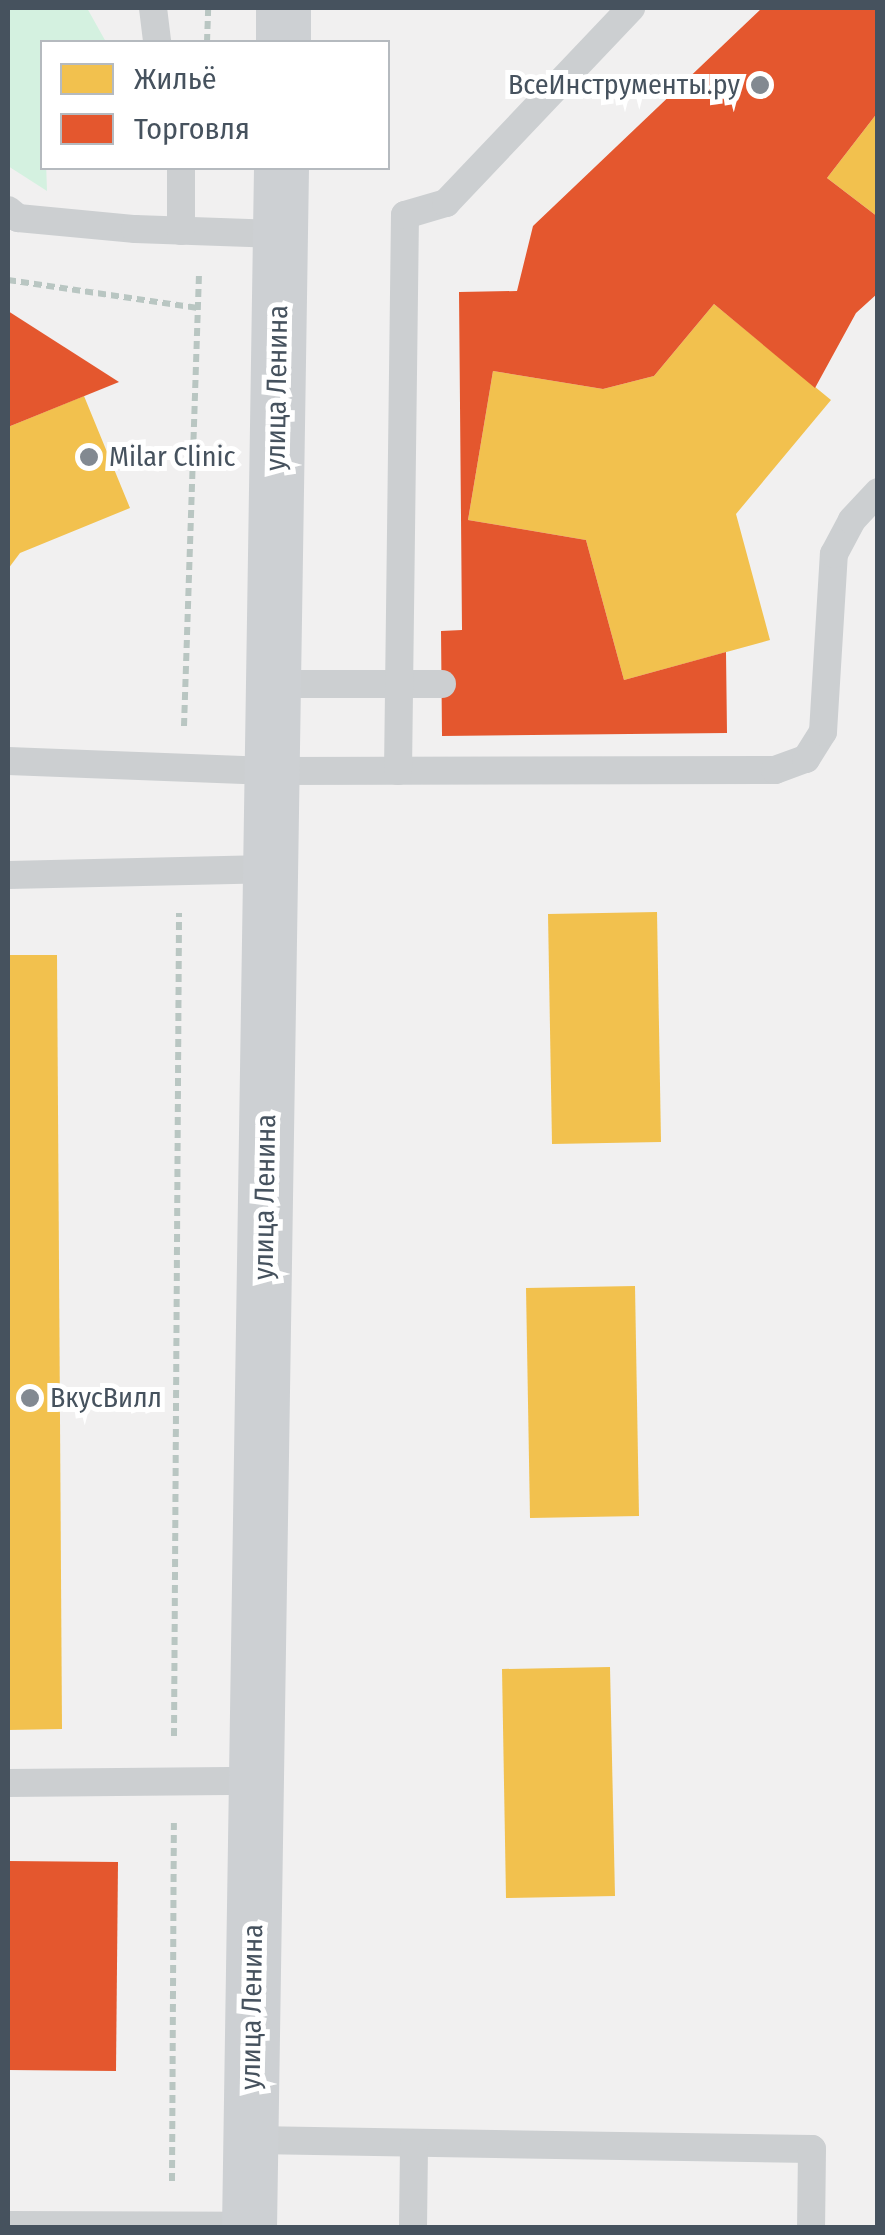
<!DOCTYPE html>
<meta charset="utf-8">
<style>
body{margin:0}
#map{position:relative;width:885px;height:2235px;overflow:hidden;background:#f1f0f0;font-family:"Fira Sans Condensed",sans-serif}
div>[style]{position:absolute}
.green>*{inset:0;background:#d4f1e0}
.homes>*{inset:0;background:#f2c14e}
.shops>*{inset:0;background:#e4572e}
.path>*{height:6px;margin-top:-3px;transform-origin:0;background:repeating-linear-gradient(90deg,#b9c6c2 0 8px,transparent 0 13px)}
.lane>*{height:28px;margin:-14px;padding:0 14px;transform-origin:14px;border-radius:14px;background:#cccfd1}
.secondary>*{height:55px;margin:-27.5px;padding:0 27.5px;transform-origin:27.5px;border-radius:27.5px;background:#cdd0d3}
.dots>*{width:28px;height:28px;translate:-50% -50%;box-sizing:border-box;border:5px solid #fff;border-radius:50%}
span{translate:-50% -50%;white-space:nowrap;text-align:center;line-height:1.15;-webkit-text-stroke:10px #fff;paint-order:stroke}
.poi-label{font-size:28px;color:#46525e}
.right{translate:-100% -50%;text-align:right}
.left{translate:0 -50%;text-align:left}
.street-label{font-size:28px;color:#46525e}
.frame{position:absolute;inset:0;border:10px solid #46525e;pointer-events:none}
.legend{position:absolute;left:40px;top:40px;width:350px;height:130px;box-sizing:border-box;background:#fff;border:2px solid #b5babf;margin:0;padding:12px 18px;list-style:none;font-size:30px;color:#46525e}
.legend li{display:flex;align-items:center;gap:20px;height:50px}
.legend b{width:50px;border:2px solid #b5babf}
</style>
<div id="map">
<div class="green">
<i style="clip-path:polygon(8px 8px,87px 8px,106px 42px,42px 42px,47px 191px,8px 166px)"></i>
</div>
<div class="homes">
<i style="clip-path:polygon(878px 112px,878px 217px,827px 178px)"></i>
<i style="clip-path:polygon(714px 304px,831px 400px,736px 514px,770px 640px,624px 680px,586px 540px,468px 520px,493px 371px,603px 389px,654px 376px)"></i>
<i style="clip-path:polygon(84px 396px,130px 508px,20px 553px,8px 569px,8px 427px)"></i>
<i style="clip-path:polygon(657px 912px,661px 1142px,552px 1144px,548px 914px)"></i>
<i style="clip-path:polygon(8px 955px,57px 955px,62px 1729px,8px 1730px)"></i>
<i style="clip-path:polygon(635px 1286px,639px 1516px,530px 1518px,526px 1288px)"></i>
<i style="clip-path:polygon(610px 1667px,615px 1896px,506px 1898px,502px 1669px)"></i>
</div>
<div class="shops">
<i style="clip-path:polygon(762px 8px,878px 8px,878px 112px,827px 178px,878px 217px,878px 293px,856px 313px,815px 388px,714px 304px,654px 376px,603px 389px,493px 371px,468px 520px,586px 540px,624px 680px,726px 652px,727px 733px,442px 736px,441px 631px,462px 630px,459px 292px,517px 291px,533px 226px)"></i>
<i style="clip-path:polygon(8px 311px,119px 382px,8px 427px)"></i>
<i style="clip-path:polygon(8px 1861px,118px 1862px,116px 2071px,8px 2070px)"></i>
</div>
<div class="path">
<i style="left:207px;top:42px;width:34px;rotate:-88deg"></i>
<i style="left:8px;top:280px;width:192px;rotate:8.4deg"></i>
<i style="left:184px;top:726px;width:452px;rotate:-88.1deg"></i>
<i style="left:174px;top:1736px;width:823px;rotate:-89.65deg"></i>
<i style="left:172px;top:2181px;width:358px;rotate:-89.7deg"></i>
</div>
<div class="lane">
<i style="left:153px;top:8px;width:34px;rotate:83deg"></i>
<i style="left:8px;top:210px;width:13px;rotate:39deg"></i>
<i style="left:18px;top:218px;width:118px;rotate:5.4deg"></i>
<i style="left:135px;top:229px;width:145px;rotate:2deg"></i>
<i style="left:181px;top:231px;width:63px;rotate:-90deg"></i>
<i style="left:273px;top:684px;width:169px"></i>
<i style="left:8px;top:761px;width:264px;rotate:2.2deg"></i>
<i style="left:272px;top:771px;width:503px;rotate:-0.11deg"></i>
<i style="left:775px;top:770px;width:33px;rotate:-20deg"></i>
<i style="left:806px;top:759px;width:32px;rotate:-58deg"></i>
<i style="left:823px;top:732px;width:178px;rotate:-86.5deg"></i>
<i style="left:834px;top:554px;width:38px;rotate:-62deg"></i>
<i style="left:852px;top:520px;width:38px;rotate:-47deg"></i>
<i style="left:398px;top:771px;width:556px;rotate:-89.28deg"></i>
<i style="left:405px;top:215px;width:43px;rotate:-16.3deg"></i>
<i style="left:446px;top:203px;width:269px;rotate:-46.5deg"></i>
<i style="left:8px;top:875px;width:262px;rotate:-1.3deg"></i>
<i style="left:8px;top:1783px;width:248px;rotate:-0.5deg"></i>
<i style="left:250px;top:2140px;width:562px;rotate:0.92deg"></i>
<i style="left:812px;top:2149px;width:79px;rotate:90.7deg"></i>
<i style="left:8px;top:2225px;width:241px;rotate:0.2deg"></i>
<i style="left:413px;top:2228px;width:85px;rotate:-89.3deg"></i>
</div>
<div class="secondary">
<i style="left:283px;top:42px;width:34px;rotate:-90deg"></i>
<i style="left:249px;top:2228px;width:2060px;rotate:-89.11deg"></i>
</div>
<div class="dots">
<i style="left:760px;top:85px;background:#828991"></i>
<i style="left:89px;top:457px;background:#828991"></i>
<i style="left:30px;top:1398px;background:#828991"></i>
</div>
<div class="poi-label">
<span class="right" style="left:740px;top:85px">ВсеИнструменты.ру</span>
<span class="left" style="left:109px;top:457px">Milar Clinic</span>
<span class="left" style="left:50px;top:1398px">ВкусВилл</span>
</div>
<div class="street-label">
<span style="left:277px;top:388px;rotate:-89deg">улица Ленина</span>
<span style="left:265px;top:1197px;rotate:-89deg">улица Ленина</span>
<span style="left:252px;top:2007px;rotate:-89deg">улица Ленина</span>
</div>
<div class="frame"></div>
<ul class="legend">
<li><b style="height:28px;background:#f2c14e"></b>Жильё</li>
<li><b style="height:28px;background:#e4572e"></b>Торговля</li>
</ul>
</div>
